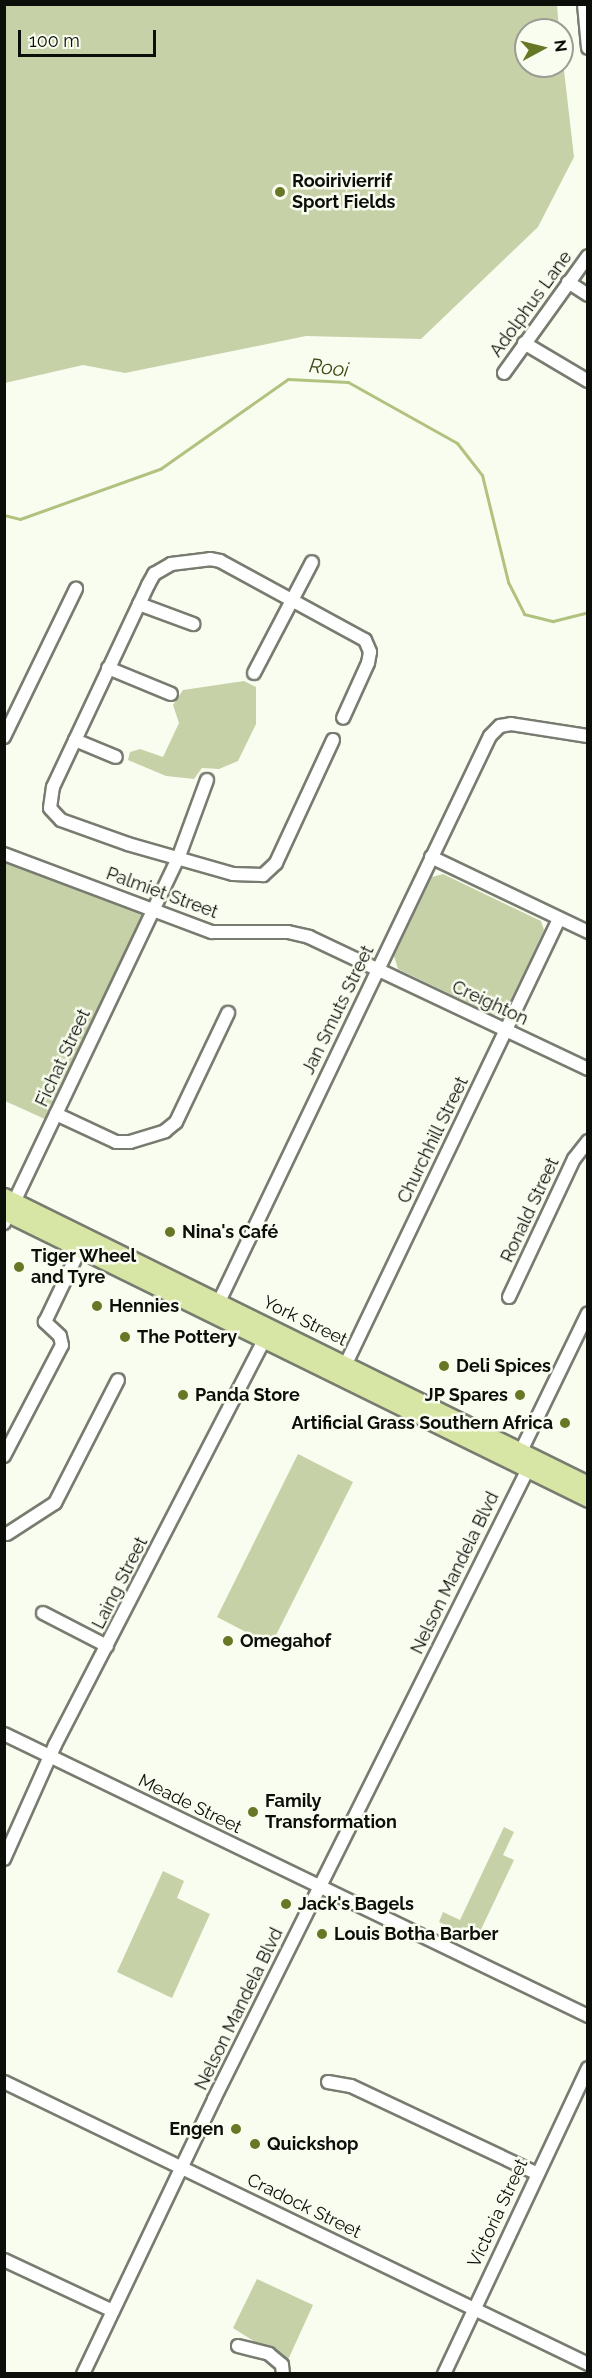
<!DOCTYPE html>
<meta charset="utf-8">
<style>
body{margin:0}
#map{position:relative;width:592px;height:2378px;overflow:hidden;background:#f9fdf0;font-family:Raleway,sans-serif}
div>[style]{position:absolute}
.green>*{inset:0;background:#c6d1a8}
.stream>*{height:3px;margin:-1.5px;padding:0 1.5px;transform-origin:1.5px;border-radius:1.5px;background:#b1c27e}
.roads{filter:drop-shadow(2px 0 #787c70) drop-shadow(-2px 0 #787c70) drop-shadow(0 2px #787c70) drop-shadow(0 -2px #787c70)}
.minor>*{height:12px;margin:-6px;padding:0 6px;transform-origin:6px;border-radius:6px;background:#fff}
.major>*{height:15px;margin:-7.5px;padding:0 7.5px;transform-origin:7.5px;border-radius:7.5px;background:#d7e6a4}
.dots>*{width:16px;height:16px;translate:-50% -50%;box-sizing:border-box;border:3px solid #f9fdf0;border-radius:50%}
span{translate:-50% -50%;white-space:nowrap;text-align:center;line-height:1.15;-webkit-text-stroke:5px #f9fdf0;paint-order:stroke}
.poi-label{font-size:18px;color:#0c0e0a;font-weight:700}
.left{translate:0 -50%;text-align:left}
.right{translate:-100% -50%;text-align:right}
.street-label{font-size:18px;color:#0c0e0a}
.water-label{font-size:20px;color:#404a18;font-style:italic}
.frame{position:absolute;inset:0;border:6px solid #0c0e0a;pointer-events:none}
.north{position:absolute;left:514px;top:18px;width:60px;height:60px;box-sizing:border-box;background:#f9fdf0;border:2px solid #9a9d94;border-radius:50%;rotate:83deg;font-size:16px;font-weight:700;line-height:24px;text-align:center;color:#0c0e0a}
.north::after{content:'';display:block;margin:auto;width:21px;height:27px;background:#667725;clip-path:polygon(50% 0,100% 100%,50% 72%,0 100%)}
.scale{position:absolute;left:18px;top:30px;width:138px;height:27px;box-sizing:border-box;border:3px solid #0c0e0a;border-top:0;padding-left:8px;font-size:18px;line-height:21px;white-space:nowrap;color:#0c0e0a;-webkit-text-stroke:4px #f9fdf0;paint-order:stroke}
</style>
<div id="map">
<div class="green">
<i style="clip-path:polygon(4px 5px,557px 5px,559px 30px,526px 30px,526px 66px,562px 66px,562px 53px,574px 157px,538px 227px,421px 339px,306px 336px,125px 373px,83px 365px,5px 383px)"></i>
<i style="clip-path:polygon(244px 681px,256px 687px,256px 724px,238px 761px,219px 769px,202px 768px,194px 779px,166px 776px,128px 760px,130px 752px,140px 749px,163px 757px,179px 723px,173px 705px,183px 690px)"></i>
<i style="clip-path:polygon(5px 859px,137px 909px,142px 916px,142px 924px,47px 1120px,5px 1101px)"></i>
<i style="clip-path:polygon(443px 874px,541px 921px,544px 930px,506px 1010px,494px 1015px,398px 969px,394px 956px,432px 877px)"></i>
<i style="clip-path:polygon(298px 1454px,353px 1482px,271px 1645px,217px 1617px)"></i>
<i style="clip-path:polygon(504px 1827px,514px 1832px,503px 1855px,514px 1860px,476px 1940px,439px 1922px,443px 1912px,460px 1920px)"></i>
<i style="clip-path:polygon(163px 1871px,184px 1881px,177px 1898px,210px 1914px,172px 1998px,117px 1972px)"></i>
<i style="clip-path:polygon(257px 2279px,313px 2305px,287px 2362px,233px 2328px)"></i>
</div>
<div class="stream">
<i style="left:4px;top:515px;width:16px;rotate:14deg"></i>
<i style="left:20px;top:519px;width:149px;rotate:-19.7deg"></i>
<i style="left:160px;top:469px;width:156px;rotate:-35.1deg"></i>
<i style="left:288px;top:379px;width:60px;rotate:2.9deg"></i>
<i style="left:348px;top:382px;width:125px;rotate:29.2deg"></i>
<i style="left:457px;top:443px;width:41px;rotate:52deg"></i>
<i style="left:482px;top:475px;width:110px;rotate:76.3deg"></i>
<i style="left:508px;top:582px;width:36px;rotate:63deg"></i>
<i style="left:524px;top:614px;width:30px;rotate:14deg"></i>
<i style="left:553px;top:621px;width:36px;rotate:-14deg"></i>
</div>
<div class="roads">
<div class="minor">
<i style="left:584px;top:4px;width:44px;rotate:84.8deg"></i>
<i style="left:568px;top:282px;width:24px;rotate:33deg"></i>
<i style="left:524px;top:343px;width:74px;rotate:30.7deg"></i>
<i style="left:504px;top:373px;width:144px;rotate:-54.3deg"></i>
<i style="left:139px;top:604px;width:58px;rotate:20.3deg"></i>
<i style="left:108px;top:668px;width:68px;rotate:22.4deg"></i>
<i style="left:254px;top:673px;width:125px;rotate:-62.4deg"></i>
<i style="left:4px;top:737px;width:165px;rotate:-64.1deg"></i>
<i style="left:75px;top:740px;width:44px;rotate:22.5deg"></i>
<i style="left:333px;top:740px;width:136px;rotate:114.9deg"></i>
<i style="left:276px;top:863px;width:18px;rotate:137deg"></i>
<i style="left:263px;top:875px;width:30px;rotate:-178deg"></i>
<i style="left:233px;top:874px;width:109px;rotate:-164.1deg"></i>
<i style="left:128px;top:844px;width:71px;rotate:-160.3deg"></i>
<i style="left:61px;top:820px;width:16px;rotate:-133deg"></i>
<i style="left:50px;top:808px;width:21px;rotate:-82deg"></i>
<i style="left:53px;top:787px;width:223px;rotate:-64.8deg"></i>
<i style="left:148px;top:585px;width:13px;rotate:-61deg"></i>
<i style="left:154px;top:574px;width:20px;rotate:-30deg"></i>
<i style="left:171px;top:564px;width:39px;rotate:-7deg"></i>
<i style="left:210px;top:559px;width:10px;rotate:11deg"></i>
<i style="left:220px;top:561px;width:165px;rotate:28.6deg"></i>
<i style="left:365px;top:640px;width:13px;rotate:67deg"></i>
<i style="left:370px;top:652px;width:11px;rotate:100deg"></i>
<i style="left:368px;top:663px;width:60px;rotate:114.4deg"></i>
<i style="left:4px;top:854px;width:222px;rotate:20.6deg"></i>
<i style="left:212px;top:932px;width:76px"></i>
<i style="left:288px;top:932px;width:22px;rotate:13deg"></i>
<i style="left:309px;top:937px;width:309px;rotate:25.3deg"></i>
<i style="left:431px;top:857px;width:174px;rotate:25.5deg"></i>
<i style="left:56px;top:1114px;width:66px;rotate:25deg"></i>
<i style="left:116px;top:1142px;width:14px"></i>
<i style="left:130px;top:1142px;width:37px;rotate:-17deg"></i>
<i style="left:165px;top:1131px;width:14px;rotate:-39deg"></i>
<i style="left:176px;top:1122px;width:121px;rotate:-64.5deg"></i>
<i style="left:4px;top:1223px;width:407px;rotate:-64.5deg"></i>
<i style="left:179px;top:856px;width:81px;rotate:-69.8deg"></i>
<i style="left:509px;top:1297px;width:153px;rotate:-64.8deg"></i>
<i style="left:574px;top:1159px;width:23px;rotate:-52deg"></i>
<i style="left:215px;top:1310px;width:636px;rotate:-64.4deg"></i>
<i style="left:490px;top:736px;width:14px;rotate:-45deg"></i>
<i style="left:500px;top:726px;width:11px;rotate:-10deg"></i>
<i style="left:511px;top:724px;width:78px;rotate:8.9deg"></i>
<i style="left:342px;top:1372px;width:502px;rotate:-64.4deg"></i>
<i style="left:4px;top:1456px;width:125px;rotate:-62.4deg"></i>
<i style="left:62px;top:1345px;width:9px;rotate:-103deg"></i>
<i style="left:60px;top:1336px;width:21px;rotate:-137deg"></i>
<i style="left:45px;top:1322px;width:81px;rotate:-64.4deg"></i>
<i style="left:7px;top:1534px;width:57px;rotate:-32.9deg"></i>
<i style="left:55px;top:1503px;width:138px;rotate:-62.9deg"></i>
<i style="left:43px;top:1613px;width:72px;rotate:27.3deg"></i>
<i style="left:4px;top:1734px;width:649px;rotate:25.77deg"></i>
<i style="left:4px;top:1859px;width:125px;rotate:-65.9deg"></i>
<i style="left:55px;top:1745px;width:462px;rotate:-62.7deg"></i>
<i style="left:4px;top:2082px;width:649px;rotate:25.77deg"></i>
<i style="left:328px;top:2082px;width:23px;rotate:10deg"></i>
<i style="left:351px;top:2086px;width:204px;rotate:25.2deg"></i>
<i style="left:4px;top:2260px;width:120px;rotate:25.1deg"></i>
<i style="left:238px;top:2346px;width:32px;rotate:14deg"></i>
<i style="left:269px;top:2354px;width:17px;rotate:40deg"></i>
<i style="left:282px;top:2365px;width:9px;rotate:84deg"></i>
<i style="left:83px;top:2374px;width:305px;rotate:-64.5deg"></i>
<i style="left:214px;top:2099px;width:704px;rotate:-63.51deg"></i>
<i style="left:528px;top:1469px;width:19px;rotate:-111deg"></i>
<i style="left:521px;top:1451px;width:153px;rotate:-64.1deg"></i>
<i style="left:444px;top:2374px;width:338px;rotate:-64.8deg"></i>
</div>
<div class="major">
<i style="left:4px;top:1196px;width:651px;rotate:26.25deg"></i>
<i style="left:4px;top:1212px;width:651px;rotate:26.17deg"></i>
</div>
</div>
<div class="dots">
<i style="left:280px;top:192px;background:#667725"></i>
<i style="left:170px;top:1232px;background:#667725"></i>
<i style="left:19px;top:1267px;background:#667725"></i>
<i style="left:97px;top:1306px;background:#667725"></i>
<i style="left:125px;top:1337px;background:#667725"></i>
<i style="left:444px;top:1366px;background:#667725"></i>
<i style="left:183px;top:1395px;background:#667725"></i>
<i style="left:520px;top:1395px;background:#667725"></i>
<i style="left:565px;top:1423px;background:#667725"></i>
<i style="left:228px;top:1641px;background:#667725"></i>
<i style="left:253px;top:1812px;background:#667725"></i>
<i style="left:286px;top:1904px;background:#667725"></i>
<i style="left:322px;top:1934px;background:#667725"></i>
<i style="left:236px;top:2129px;background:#667725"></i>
<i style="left:255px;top:2144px;background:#667725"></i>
</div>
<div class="poi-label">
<span class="left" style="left:292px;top:192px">Rooirivierrif<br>Sport Fields</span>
<span class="left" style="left:182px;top:1232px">Nina's Café</span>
<span class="left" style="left:31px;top:1267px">Tiger Wheel<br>and Tyre</span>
<span class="left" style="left:109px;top:1306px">Hennies</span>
<span class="left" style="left:137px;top:1337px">The Pottery</span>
<span class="left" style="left:456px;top:1366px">Deli Spices</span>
<span class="left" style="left:195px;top:1395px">Panda Store</span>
<span class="right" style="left:508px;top:1395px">JP Spares</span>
<span class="right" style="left:553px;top:1423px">Artificial Grass Southern Africa</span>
<span class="left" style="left:240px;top:1641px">Omegahof</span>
<span class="left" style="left:265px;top:1812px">Family<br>Transformation</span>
<span class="left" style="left:298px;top:1904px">Jack's Bagels</span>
<span class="left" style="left:334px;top:1934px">Louis Botha Barber</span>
<span class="right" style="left:224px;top:2129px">Engen</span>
<span class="left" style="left:267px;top:2144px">Quickshop</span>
</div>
<div class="street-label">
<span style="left:531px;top:304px;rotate:-54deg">Adolphus Lane</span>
<span style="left:162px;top:893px;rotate:20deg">Palmiet Street</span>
<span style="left:490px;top:1003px;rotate:25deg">Creighton</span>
<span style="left:338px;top:1010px;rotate:-64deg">Jan Smuts Street</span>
<span style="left:63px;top:1058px;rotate:-65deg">Fichat Street</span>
<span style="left:433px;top:1140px;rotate:-64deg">Churchhill Street</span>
<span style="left:530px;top:1210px;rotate:-65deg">Ronald Street</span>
<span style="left:305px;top:1321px;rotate:26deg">York Street</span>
<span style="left:455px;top:1573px;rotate:-64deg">Nelson Mandela Blvd</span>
<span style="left:120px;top:1583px;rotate:-63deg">Laing Street</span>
<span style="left:190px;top:1804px;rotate:26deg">Meade Street</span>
<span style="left:239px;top:2009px;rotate:-64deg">Nelson Mandela Blvd</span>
<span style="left:304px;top:2206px;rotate:26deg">Cradock Street</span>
<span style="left:498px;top:2213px;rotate:-65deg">Victoria Street</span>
</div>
<div class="water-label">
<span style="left:329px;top:368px;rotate:7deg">Rooi</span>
</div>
<div class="frame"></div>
<div class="north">N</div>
<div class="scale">100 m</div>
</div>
